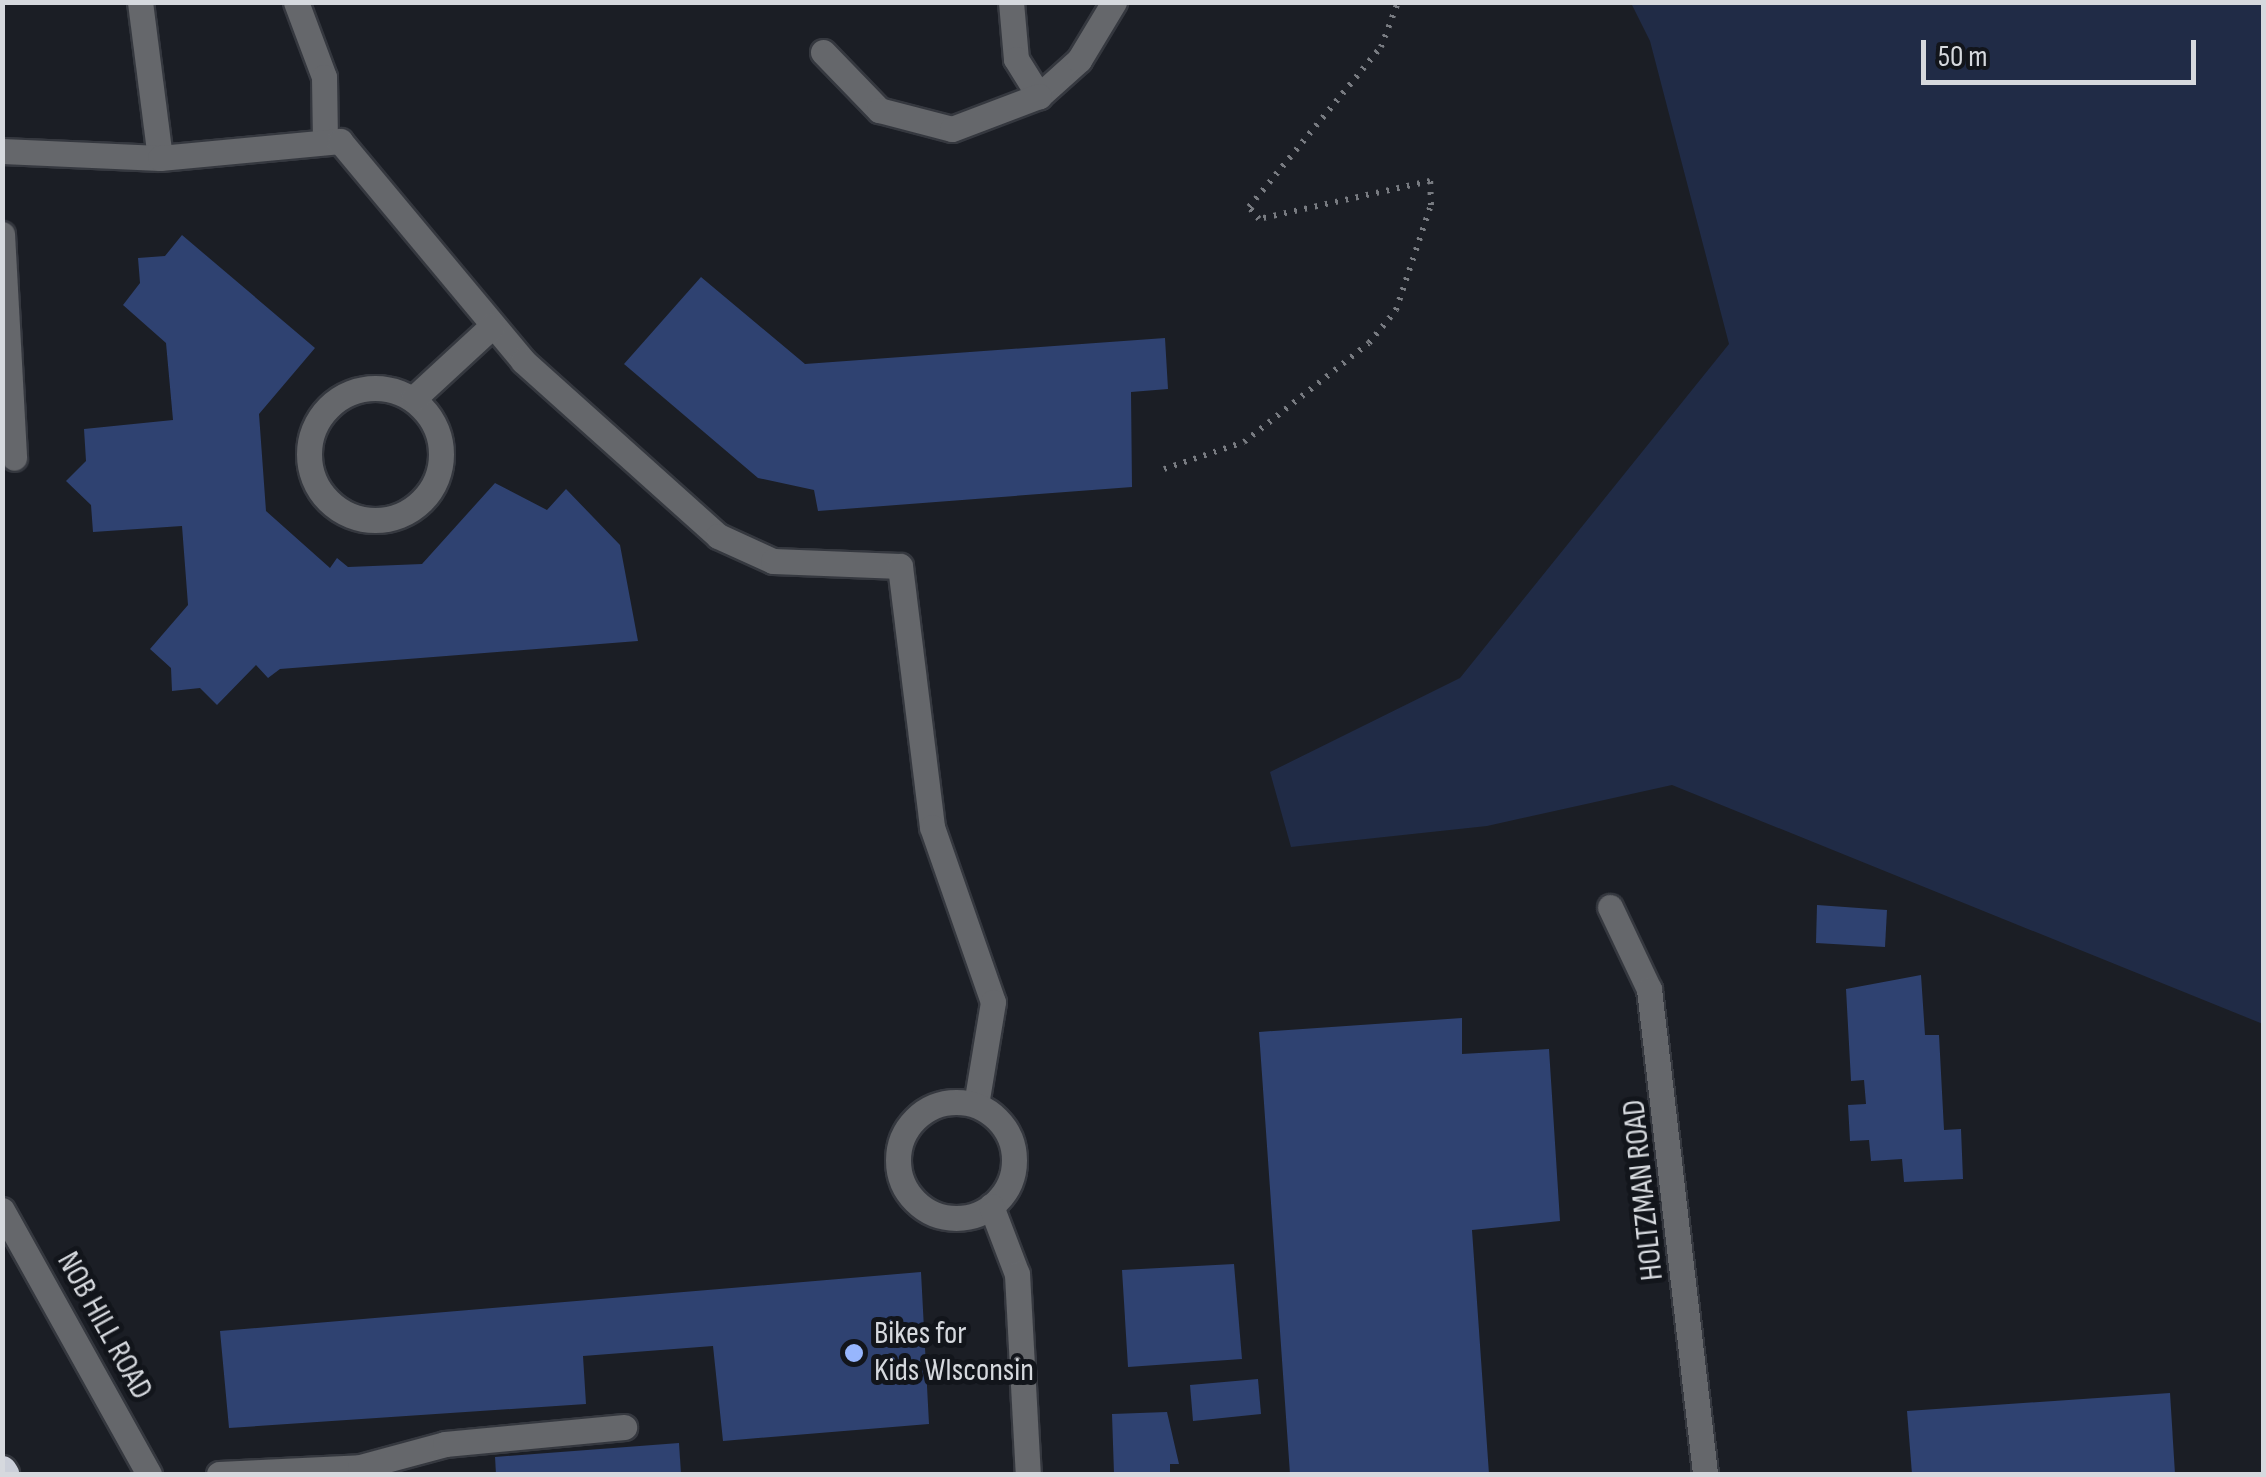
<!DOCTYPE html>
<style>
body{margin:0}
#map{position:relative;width:2266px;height:1477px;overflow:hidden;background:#1b1e25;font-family:"Sofia Sans Condensed",sans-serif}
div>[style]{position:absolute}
.green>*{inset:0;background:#202b46}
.building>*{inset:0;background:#2f4271}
.path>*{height:6px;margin-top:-3px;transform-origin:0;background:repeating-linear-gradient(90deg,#787b81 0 2.5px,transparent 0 10.5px)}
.roads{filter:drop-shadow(2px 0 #35383f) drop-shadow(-2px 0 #35383f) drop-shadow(0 2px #35383f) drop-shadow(0 -2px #35383f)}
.minor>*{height:25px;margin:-12.5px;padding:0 12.5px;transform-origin:12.5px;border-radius:12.5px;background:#65676b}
.minor>.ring{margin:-12.5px;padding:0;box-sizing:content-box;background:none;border:25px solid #65676b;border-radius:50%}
.highway>*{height:30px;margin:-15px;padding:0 15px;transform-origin:15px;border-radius:15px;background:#cbcfd9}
.dots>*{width:28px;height:28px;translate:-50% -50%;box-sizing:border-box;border:5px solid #12151b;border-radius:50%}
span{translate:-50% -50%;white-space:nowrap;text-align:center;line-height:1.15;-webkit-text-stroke:10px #12151b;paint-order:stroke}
.street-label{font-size:32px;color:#d6d9de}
.poi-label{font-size:32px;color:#d6d9de}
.left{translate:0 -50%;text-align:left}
.frame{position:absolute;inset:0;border:5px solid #d6d9de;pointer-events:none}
.scale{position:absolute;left:1921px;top:40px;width:275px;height:45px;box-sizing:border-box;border:5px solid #d6d9de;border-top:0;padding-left:12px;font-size:30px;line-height:35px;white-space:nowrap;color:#d6d9de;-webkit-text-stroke:8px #12151b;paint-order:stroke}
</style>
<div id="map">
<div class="green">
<i style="clip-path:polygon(1631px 3px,2263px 3px,2263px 1024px,1672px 785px,1487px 826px,1291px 847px,1270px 772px,1460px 678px,1729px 344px,1650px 41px)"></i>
</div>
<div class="building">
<i style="clip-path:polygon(182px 235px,315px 348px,259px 414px,266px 511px,330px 568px,337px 558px,348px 567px,422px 564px,495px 483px,547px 510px,566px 489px,620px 545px,638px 641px,280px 669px,268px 678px,256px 665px,217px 705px,200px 688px,172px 691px,171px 668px,150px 649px,188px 605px,182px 526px,93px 532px,91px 505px,66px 481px,86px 461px,84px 429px,173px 420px,166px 343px,123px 305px,140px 283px,138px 258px,165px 256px)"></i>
<i style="clip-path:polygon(701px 277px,805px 364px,1165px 338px,1168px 389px,1131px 392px,1132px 487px,818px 511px,814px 490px,758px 478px,624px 364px)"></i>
<i style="clip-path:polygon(1817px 905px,1887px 910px,1885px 947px,1816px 943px)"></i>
<i style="clip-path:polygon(1921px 975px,1925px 1035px,1939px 1035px,1944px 1130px,1961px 1129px,1963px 1179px,1904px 1182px,1902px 1159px,1871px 1161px,1869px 1140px,1850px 1141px,1848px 1105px,1866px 1104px,1864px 1080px,1851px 1081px,1846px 989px)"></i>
<i style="clip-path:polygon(1462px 1018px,1462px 1054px,1549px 1049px,1560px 1221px,1472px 1230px,1489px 1474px,1290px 1474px,1259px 1032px)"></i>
<i style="clip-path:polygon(1234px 1264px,1242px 1359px,1128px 1367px,1122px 1270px)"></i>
<i style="clip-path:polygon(921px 1272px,929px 1424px,723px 1441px,713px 1346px,583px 1356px,586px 1404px,229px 1428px,220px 1331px)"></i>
<i style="clip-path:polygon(1258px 1379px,1261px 1414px,1193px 1421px,1190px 1385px)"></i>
<i style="clip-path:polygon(2170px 1393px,2175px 1474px,1912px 1474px,1907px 1411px)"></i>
<i style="clip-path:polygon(1167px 1412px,1179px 1464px,1170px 1464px,1170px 1474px,1114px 1474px,1112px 1414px)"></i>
<i style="clip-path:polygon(679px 1443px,681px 1474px,496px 1474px,495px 1457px)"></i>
</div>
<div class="path">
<i style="left:1164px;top:469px;width:84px;rotate:-18.6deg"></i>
<i style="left:1244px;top:442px;width:159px;rotate:-38.4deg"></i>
<i style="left:1369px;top:343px;width:43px;rotate:-50.7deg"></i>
<i style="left:1396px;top:310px;width:111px;rotate:-71.6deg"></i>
<i style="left:1431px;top:205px;width:24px;rotate:-92deg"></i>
<i style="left:1430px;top:181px;width:175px;rotate:167.5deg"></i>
<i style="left:1259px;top:219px;width:16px;rotate:-130deg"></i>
<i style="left:1249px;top:207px;width:207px;rotate:-50.5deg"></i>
<i style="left:1381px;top:47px;width:48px;rotate:-69.3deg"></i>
</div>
<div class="roads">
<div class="minor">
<i style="left:140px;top:2px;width:157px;rotate:82.7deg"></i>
<i style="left:296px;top:2px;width:80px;rotate:69.5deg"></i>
<i style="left:324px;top:77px;width:63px;rotate:89.1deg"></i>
<i style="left:1011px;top:2px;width:57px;rotate:85deg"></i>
<i style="left:1016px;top:59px;width:44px;rotate:58.1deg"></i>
<i style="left:1039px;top:96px;width:54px;rotate:-42deg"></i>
<i style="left:1079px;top:60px;width:68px;rotate:-58.9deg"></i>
<i style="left:823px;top:52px;width:81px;rotate:46deg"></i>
<i style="left:879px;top:110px;width:75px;rotate:14.6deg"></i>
<i style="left:952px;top:129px;width:93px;rotate:-20.8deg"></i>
<i style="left:2px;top:151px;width:158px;rotate:2.5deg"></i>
<i style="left:160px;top:158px;width:181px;rotate:-5.4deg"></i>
<i style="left:340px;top:141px;width:286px;rotate:50.2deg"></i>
<i style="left:523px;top:361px;width:262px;rotate:41.9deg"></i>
<i style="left:718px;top:536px;width:60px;rotate:24.4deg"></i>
<i style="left:773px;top:561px;width:127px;rotate:2.3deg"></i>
<i style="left:900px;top:566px;width:263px;rotate:83deg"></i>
<i style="left:932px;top:827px;width:185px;rotate:70.8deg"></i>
<i style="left:993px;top:1002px;width:104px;rotate:99.4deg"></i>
<i style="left:2px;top:234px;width:224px;rotate:86.9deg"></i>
<i class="ring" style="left:309px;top:388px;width:107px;height:107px"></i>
<i style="left:413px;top:399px;width:108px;rotate:-42.7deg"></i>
<i style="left:1610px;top:907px;width:91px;rotate:64.6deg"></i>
<i style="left:1649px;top:989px;width:488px;rotate:83.4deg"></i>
<i class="ring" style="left:898px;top:1102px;width:91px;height:91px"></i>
<i style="left:991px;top:1206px;width:73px;rotate:69.1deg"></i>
<i style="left:1017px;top:1274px;width:200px;rotate:86.9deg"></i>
<i style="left:2px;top:1210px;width:302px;rotate:60.9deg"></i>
<i style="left:219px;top:1474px;width:141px;rotate:-2.8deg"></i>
<i style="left:360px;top:1467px;width:88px;rotate:-15.1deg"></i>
<i style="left:445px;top:1444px;width:180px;rotate:-5.4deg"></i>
</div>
<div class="highway">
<i style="left:2px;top:1471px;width:4px;rotate:56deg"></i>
</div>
</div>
<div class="dots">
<i style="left:854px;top:1353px;background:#97b6fd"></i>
</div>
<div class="street-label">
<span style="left:1644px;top:1190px;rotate:-96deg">HOLTZMAN ROAD</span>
<span style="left:104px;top:1326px;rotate:61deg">NOB HILL ROAD</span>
</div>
<div class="poi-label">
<span class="left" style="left:874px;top:1353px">Bikes for<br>Kids WIsconsin</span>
</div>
<div class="frame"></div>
<div class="scale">50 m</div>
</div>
